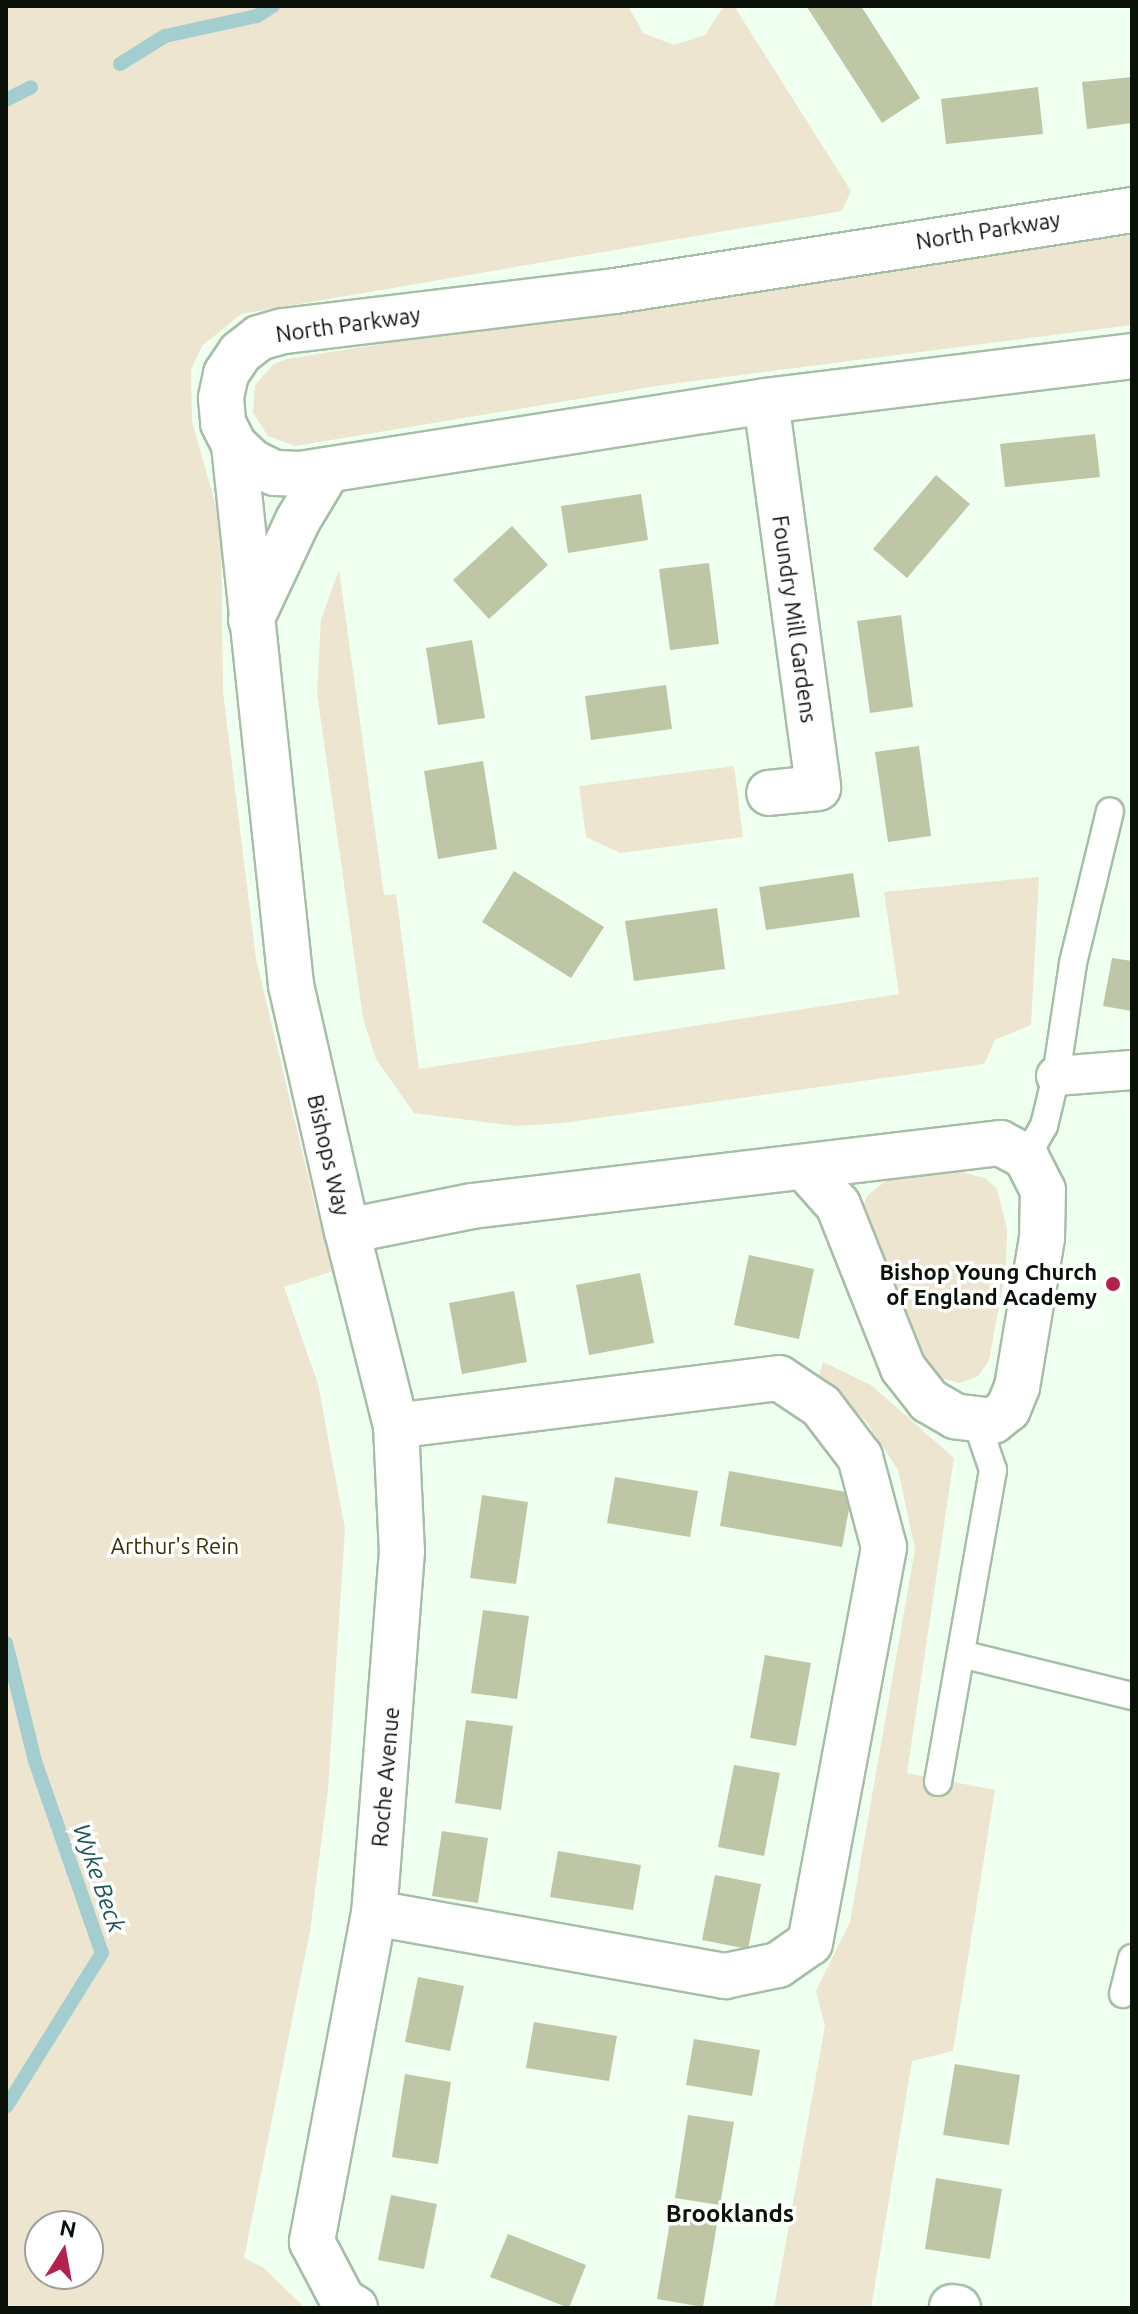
<!DOCTYPE html>
<style>
body{margin:0}
#map{position:relative;width:1138px;height:2314px;overflow:hidden;background:#effff0;font-family:Ubuntu,sans-serif}
div>[style]{position:absolute}
.green>*{inset:0;background:#ede5cf}
.stream>*{height:14px;margin:-7px;padding:0 7px;transform-origin:7px;border-radius:7px;background:#a3cdcf}
.building>*{inset:0;background:#bec6a6}
.roads{filter:drop-shadow(2px 0 #a6bea6) drop-shadow(-2px 0 #a6bea6) drop-shadow(0 2px #a6bea6) drop-shadow(0 -2px #a6bea6)}
.service>*{height:26px;margin:-13px;padding:0 13px;transform-origin:13px;border-radius:13px;background:#fff}
.pedestrian>*{height:38px;margin:-19px;padding:0 19px;transform-origin:19px;border-radius:19px;background:#fff}
.minor>*{height:44px;margin:-22px;padding:0 22px;transform-origin:22px;border-radius:22px;background:#fff}
.tertiary>*{height:44px;margin:-22px;padding:0 22px;transform-origin:22px;border-radius:22px;background:#fff}
.dots>*{width:22px;height:22px;translate:-50% -50%;box-sizing:border-box;border:4px solid #fff;border-radius:50%}
span{translate:-50% -50%;white-space:nowrap;text-align:center;line-height:1.15;-webkit-text-stroke:7px #fff;paint-order:stroke}
.street-label{font-size:22px;color:#091109}
.poi-label{font-size:22px;color:#091109;font-weight:700}
.right{translate:-100% -50%;text-align:right}
.park-label{font-size:22px;color:#3a2e04}
.water-label{font-size:24px;color:#1a5558;font-style:italic}
.neighbourhood-label{font-size:24px;color:#091109;font-weight:700}
.frame{position:absolute;inset:0;border:8px solid #091109;pointer-events:none}
.north{position:absolute;left:24px;top:2210px;width:80px;height:80px;box-sizing:border-box;background:#fff;border:2px solid #9da09d;border-radius:50%;rotate:11deg;font-size:22px;font-weight:700;line-height:32px;text-align:center;color:#091109}
.north::after{content:'';display:block;margin:auto;width:28px;height:36px;background:#b3224d;clip-path:polygon(50% 0,100% 100%,50% 72%,0 100%)}
</style>
<div id="map">
<div class="green">
<i style="clip-path:polygon(evenodd,6px 6px,628px 6px,643px 33px,674px 45px,705px 35px,724px 6px,734px 6px,851px 191px,842px 211px,241px 314px,202px 346px,191px 370px,192px 421px,221px 524px,223px 692px,256px 959px,317px 1213px,339px 1269px,284px 1287px,318px 1384px,345px 1529px,328px 1789px,310px 1931px,244px 2258px,264px 2268px,305px 2308px,6px 2308px,6px 6px,40px 2226px,88px 2226px,88px 2274px,40px 2274px,40px 2226px)"></i>
<i style="clip-path:polygon(1132px 235px,1132px 325px,663px 385px,295px 446px,268px 436px,253px 413px,255px 385px,274px 364px,287px 359px,649px 301px)"></i>
<i style="clip-path:polygon(339px 570px,384px 895px,396px 894px,419px 1069px,899px 994px,884px 892px,1039px 877px,1031px 1025px,995px 1040px,984px 1064px,563px 1123px,515px 1126px,414px 1113px,376px 1059px,363px 1018px,317px 693px,321px 619px)"></i>
<i style="clip-path:polygon(734px 766px,743px 837px,620px 853px,586px 837px,579px 786px)"></i>
<i style="clip-path:polygon(940px 1167px,985px 1178px,997px 1189px,1007px 1229px,1006px 1269px,989px 1360px,978px 1376px,960px 1383px,940px 1378px,906px 1338px,863px 1209px,867px 1196px,888px 1179px)"></i>
<i style="clip-path:polygon(823px 1362px,871px 1385px,954px 1458px,907px 1773px,995px 1790px,953px 2051px,912px 2061px,871px 2308px,774px 2308px,825px 2026px,816px 1991px,850px 1922px,915px 1549px,898px 1470px,866px 1421px,818px 1378px)"></i>
</div>
<div class="stream">
<i style="left:120px;top:64px;width:53px;rotate:-31.9deg"></i>
<i style="left:165px;top:36px;width:94px;rotate:-12.3deg"></i>
<i style="left:257px;top:16px;width:19px;rotate:-32deg"></i>
<i style="left:6px;top:100px;width:28px;rotate:-27deg"></i>
<i style="left:6px;top:1643px;width:122px;rotate:76.2deg"></i>
<i style="left:35px;top:1761px;width:203px;rotate:70.8deg"></i>
<i style="left:102px;top:1953px;width:181px;rotate:121.9deg"></i>
</div>
<div class="building">
<i style="clip-path:polygon(861px 6px,920px 98px,882px 123px,807px 7px)"></i>
<i style="clip-path:polygon(1132px 77px,1132px 123px,1087px 129px,1082px 82px)"></i>
<i style="clip-path:polygon(1038px 87px,1043px 134px,946px 144px,941px 99px)"></i>
<i style="clip-path:polygon(1095px 434px,1100px 477px,1005px 487px,1000px 444px)"></i>
<i style="clip-path:polygon(936px 475px,970px 504px,907px 578px,873px 549px)"></i>
<i style="clip-path:polygon(641px 494px,648px 540px,568px 553px,561px 506px)"></i>
<i style="clip-path:polygon(512px 526px,548px 565px,489px 619px,453px 580px)"></i>
<i style="clip-path:polygon(709px 563px,719px 644px,670px 650px,659px 569px)"></i>
<i style="clip-path:polygon(901px 615px,913px 707px,870px 713px,857px 621px)"></i>
<i style="clip-path:polygon(472px 640px,485px 718px,438px 725px,426px 648px)"></i>
<i style="clip-path:polygon(666px 685px,672px 729px,591px 740px,585px 696px)"></i>
<i style="clip-path:polygon(919px 746px,931px 836px,888px 842px,875px 752px)"></i>
<i style="clip-path:polygon(483px 761px,497px 849px,438px 859px,424px 771px)"></i>
<i style="clip-path:polygon(514px 871px,604px 927px,571px 978px,482px 922px)"></i>
<i style="clip-path:polygon(853px 873px,860px 917px,766px 930px,759px 887px)"></i>
<i style="clip-path:polygon(717px 908px,725px 969px,634px 981px,625px 921px)"></i>
<i style="clip-path:polygon(1112px 958px,1132px 961px,1132px 1011px,1103px 1006px)"></i>
<i style="clip-path:polygon(749px 1255px,814px 1269px,799px 1339px,734px 1325px)"></i>
<i style="clip-path:polygon(640px 1273px,654px 1343px,589px 1355px,576px 1285px)"></i>
<i style="clip-path:polygon(514px 1291px,527px 1362px,462px 1374px,449px 1303px)"></i>
<i style="clip-path:polygon(729px 1471px,852px 1493px,842px 1547px,720px 1526px)"></i>
<i style="clip-path:polygon(615px 1477px,698px 1491px,690px 1537px,607px 1523px)"></i>
<i style="clip-path:polygon(482px 1495px,528px 1502px,516px 1584px,470px 1578px)"></i>
<i style="clip-path:polygon(483px 1610px,529px 1616px,517px 1699px,471px 1693px)"></i>
<i style="clip-path:polygon(765px 1655px,811px 1663px,796px 1746px,750px 1738px)"></i>
<i style="clip-path:polygon(466px 1720px,513px 1726px,501px 1810px,455px 1803px)"></i>
<i style="clip-path:polygon(734px 1765px,780px 1773px,764px 1856px,718px 1847px)"></i>
<i style="clip-path:polygon(442px 1831px,488px 1838px,478px 1903px,432px 1896px)"></i>
<i style="clip-path:polygon(558px 1851px,641px 1865px,633px 1910px,550px 1897px)"></i>
<i style="clip-path:polygon(715px 1875px,761px 1884px,748px 1949px,702px 1940px)"></i>
<i style="clip-path:polygon(418px 1977px,464px 1986px,450px 2051px,405px 2042px)"></i>
<i style="clip-path:polygon(534px 2022px,617px 2036px,609px 2081px,526px 2068px)"></i>
<i style="clip-path:polygon(694px 2039px,760px 2050px,752px 2096px,686px 2085px)"></i>
<i style="clip-path:polygon(955px 2064px,1020px 2075px,1009px 2145px,943px 2135px)"></i>
<i style="clip-path:polygon(405px 2074px,451px 2082px,438px 2164px,392px 2157px)"></i>
<i style="clip-path:polygon(688px 2115px,734px 2122px,720px 2205px,675px 2198px)"></i>
<i style="clip-path:polygon(936px 2178px,1002px 2189px,990px 2259px,925px 2249px)"></i>
<i style="clip-path:polygon(391px 2195px,437px 2204px,424px 2269px,378px 2260px)"></i>
<i style="clip-path:polygon(671px 2216px,717px 2224px,703px 2307px,657px 2299px)"></i>
<i style="clip-path:polygon(508px 2234px,586px 2265px,569px 2308px,490px 2277px)"></i>
</div>
<div class="roads">
<div class="service">
<i style="left:1026px;top:1157px;width:36px;rotate:-60deg"></i>
<i style="left:1044px;top:1126px;width:51px;rotate:-76.5deg"></i>
<i style="left:1056px;top:1076px;width:114px;rotate:-81.4deg"></i>
<i style="left:1073px;top:963px;width:156px;rotate:-76.3deg"></i>
<i style="left:961px;top:1654px;width:176px;rotate:13.8deg"></i>
<i style="left:938px;top:1782px;width:317px;rotate:-80deg"></i>
<i style="left:993px;top:1470px;width:53px;rotate:-108.8deg"></i>
<i style="left:1123px;top:1994px;width:37px;rotate:-76deg"></i>
</div>
<div class="pedestrian">
<i style="left:1056px;top:1076px;width:76px;rotate:-4.5deg"></i>
</div>
<div class="minor">
<i style="left:766px;top:401px;width:390px;rotate:82.3deg"></i>
<i style="left:818px;top:788px;width:49px;rotate:174.2deg"></i>
<i style="left:234px;top:445px;width:543px;rotate:83.97deg"></i>
<i style="left:291px;top:985px;width:252px;rotate:77.2deg"></i>
<i style="left:347px;top:1231px;width:127px;rotate:-11.3deg"></i>
<i style="left:472px;top:1206px;width:532px;rotate:-6.8deg"></i>
<i style="left:1000px;top:1143px;width:30px;rotate:28deg"></i>
<i style="left:1026px;top:1157px;width:37px;rotate:63deg"></i>
<i style="left:1043px;top:1190px;width:48px;rotate:91.2deg"></i>
<i style="left:1042px;top:1238px;width:151px;rotate:99.5deg"></i>
<i style="left:1017px;top:1387px;width:24px;rotate:112deg"></i>
<i style="left:1008px;top:1409px;width:19px;rotate:141deg"></i>
<i style="left:993px;top:1421px;width:38px;rotate:-173deg"></i>
<i style="left:955px;top:1416px;width:30px;rotate:-150deg"></i>
<i style="left:929px;top:1401px;width:42px;rotate:-128.2deg"></i>
<i style="left:903px;top:1368px;width:175px;rotate:-111.7deg"></i>
<i style="left:838px;top:1205px;width:48px;rotate:-131.6deg"></i>
<i style="left:251px;top:620px;width:110px;rotate:-64.8deg"></i>
<i style="left:298px;top:520px;width:58px;rotate:-59deg"></i>
<i style="left:347px;top:1231px;width:201px;rotate:75.9deg"></i>
<i style="left:396px;top:1426px;width:125px;rotate:87.3deg"></i>
<i style="left:402px;top:1551px;width:363px;rotate:94.4deg"></i>
<i style="left:374px;top:1913px;width:335px;rotate:100.7deg"></i>
<i style="left:312px;top:2242px;width:67px;rotate:62.3deg"></i>
<i style="left:343px;top:2301px;width:14px;rotate:30deg"></i>
<i style="left:374px;top:1913px;width:357px;rotate:10.2deg"></i>
<i style="left:725px;top:1976px;width:54px;rotate:-11.7deg"></i>
<i style="left:778px;top:1965px;width:39px;rotate:-35deg"></i>
<i style="left:810px;top:1943px;width:403px;rotate:-79.4deg"></i>
<i style="left:884px;top:1547px;width:93px;rotate:-104.9deg"></i>
<i style="left:860px;top:1457px;width:64px;rotate:-127.4deg"></i>
<i style="left:821px;top:1406px;width:50px;rotate:-146.3deg"></i>
<i style="left:779px;top:1378px;width:386px;rotate:172.9deg"></i>
<i style="left:952px;top:2307px;width:6px;rotate:9deg"></i>
</div>
<div class="tertiary">
<i style="left:1132px;top:210px;width:523px;rotate:171.1deg"></i>
<i style="left:615px;top:291px;width:334px;rotate:173.1deg"></i>
<i style="left:283px;top:331px;width:25px;rotate:164deg"></i>
<i style="left:259px;top:338px;width:24px;rotate:142deg"></i>
<i style="left:240px;top:353px;width:25px;rotate:124deg"></i>
<i style="left:226px;top:374px;width:25px;rotate:102deg"></i>
<i style="left:221px;top:398px;width:25px;rotate:85deg"></i>
<i style="left:223px;top:423px;width:25px;rotate:63deg"></i>
<i style="left:234px;top:445px;width:25px;rotate:43deg"></i>
<i style="left:252px;top:462px;width:25px;rotate:26deg"></i>
<i style="left:275px;top:473px;width:25px;rotate:2deg"></i>
<i style="left:300px;top:474px;width:472px;rotate:-8.9deg"></i>
<i style="left:766px;top:401px;width:369px;rotate:-7deg"></i>
</div>
</div>
<div class="dots">
<i style="left:1113px;top:1284px;background:#b3224d"></i>
</div>
<div class="street-label">
<span style="left:988px;top:230px;rotate:-9deg">North Parkway</span>
<span style="left:348px;top:324px;rotate:-8deg">North Parkway</span>
<span style="left:795px;top:619px;rotate:82deg">Foundry Mill Gardens</span>
<span style="left:329px;top:1155px;rotate:77deg">Bishops Way</span>
<span style="left:385px;top:1777px;rotate:-85deg">Roche Avenue</span>
</div>
<div class="poi-label">
<span class="right" style="left:1097px;top:1284px">Bishop Young Church<br>of England Academy</span>
</div>
<div class="park-label">
<span style="left:175px;top:1546px">Arthur's Rein</span>
</div>
<div class="water-label">
<span style="left:99px;top:1878px;rotate:71deg">Wyke Beck</span>
</div>
<div class="neighbourhood-label">
<span style="left:730px;top:2214px">Brooklands</span>
</div>
<div class="frame"></div>
<div class="north">N</div>
</div>
